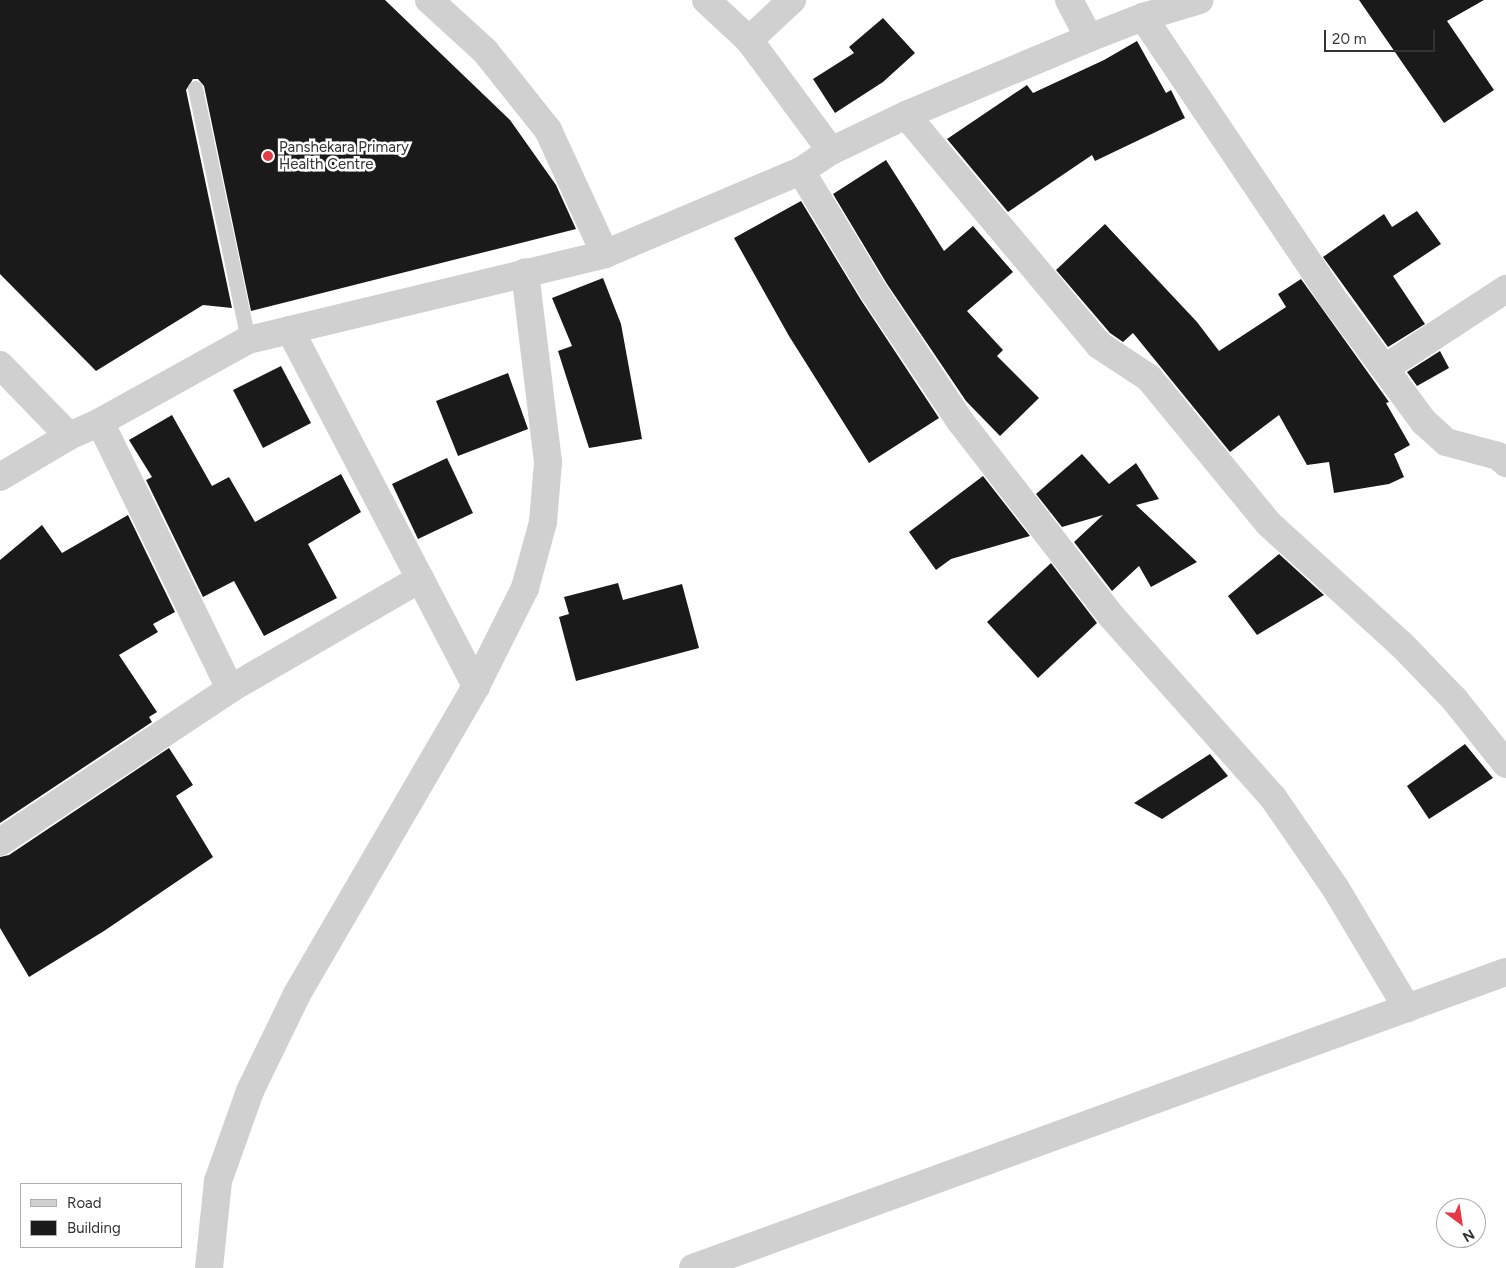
<!DOCTYPE html>
<style>
body{margin:0}
#map{position:relative;width:1506px;height:1268px;overflow:hidden;background:#fff;font-family:Figtree,sans-serif}
div>[style]{position:absolute}
.building>*{inset:0;background:#1a1a1a}
.service>*{height:15px;margin:-7.5px;padding:0 7.5px;transform-origin:7.5px;border-radius:7.5px;background:#d0d0d0}
.minor>*{height:28px;margin:-14px;padding:0 14px;transform-origin:14px;border-radius:14px;background:#d0d0d0}
.dots>*{width:14px;height:14px;translate:-50% -50%;box-sizing:border-box;border:2px solid #fff;border-radius:50%}
span{translate:-50% -50%;white-space:nowrap;text-align:center;line-height:1.15;-webkit-text-stroke:5px #fff;paint-order:stroke}
.poi-label{font-size:15px;color:#333}
.left{translate:0 -50%;text-align:left}
.legend{position:absolute;left:20px;top:1183px;width:162px;height:65px;box-sizing:border-box;background:#fff;border:1px solid #adadad;margin:0;padding:6px 9px;list-style:none;font-size:15px;color:#333}
.legend li{display:flex;align-items:center;gap:10px;height:25px}
.legend b{width:25px;border:1px solid #adadad}
.north{position:absolute;left:1436px;top:1198px;width:50px;height:50px;box-sizing:border-box;background:#fff;border:1px solid #adadad;border-radius:50%;rotate:149deg;font-size:14px;font-weight:700;line-height:20px;text-align:center;color:#333}
.north::after{content:'';display:block;margin:auto;width:18px;height:22px;background:#e63946;clip-path:polygon(50% 0,100% 100%,50% 72%,0 100%)}
.scale{position:absolute;left:1324px;top:30px;width:111px;height:22px;box-sizing:border-box;border:2px solid #333;border-top:0;padding-left:6px;font-size:15px;line-height:18px;white-space:nowrap;color:#333;-webkit-text-stroke:4px #fff;paint-order:stroke}
</style>
<div id="map">
<div class="building">
<i style="clip-path:polygon(0 0,385px 0,510px 120px,556px 185px,576px 229px,251px 311px,204px 86px,198px 79px,193px 79px,186px 90px,232px 308px,203px 305px,96px 371px,0 274px)"></i>
<i style="clip-path:polygon(1359px 0,1484px 0,1447px 21px,1494px 90px,1444px 123px)"></i>
<i style="clip-path:polygon(883px 18px,915px 53px,883px 82px,835px 113px,813px 79px,854px 53px,849px 47px)"></i>
<i style="clip-path:polygon(1137px 41px,1166px 93px,1171px 90px,1185px 118px,1095px 161px,1092px 155px,1008px 212px,947px 139px,1027px 85px,1033px 93px,1104px 60px)"></i>
<i style="clip-path:polygon(886px 160px,944px 251px,973px 226px,1013px 272px,967px 311px,1003px 350px,997px 356px,1039px 398px,1000px 436px,966px 401px,887px 284px,833px 194px)"></i>
<i style="clip-path:polygon(801px 201px,861px 300px,939px 418px,869px 463px,789px 336px,734px 238px)"></i>
<i style="clip-path:polygon(1417px 211px,1441px 244px,1393px 276px,1425px 324px,1388px 347px,1323px 257px,1384px 214px,1392px 227px)"></i>
<i style="clip-path:polygon(1105px 224px,1197px 322px,1219px 351px,1286px 307px,1278px 294px,1301px 279px,1389px 402px,1386px 403px,1410px 445px,1394px 454px,1404px 477px,1389px 484px,1334px 493px,1329px 462px,1307px 465px,1279px 415px,1230px 452px,1133px 333px,1123px 342px,1110px 333px,1056px 270px)"></i>
<i style="clip-path:polygon(603px 278px,621px 324px,642px 439px,589px 448px,558px 351px,572px 346px,552px 298px)"></i>
<i style="clip-path:polygon(1440px 351px,1449px 368px,1417px 386px,1407px 372px)"></i>
<i style="clip-path:polygon(281px 366px,311px 423px,263px 448px,233px 390px)"></i>
<i style="clip-path:polygon(508px 373px,528px 429px,458px 456px,436px 401px)"></i>
<i style="clip-path:polygon(172px 415px,212px 486px,229px 477px,255px 522px,341px 474px,361px 512px,308px 544px,337px 598px,264px 636px,234px 581px,203px 597px,146px 480px,152px 477px,129px 440px)"></i>
<i style="clip-path:polygon(1082px 454px,1109px 484px,1136px 463px,1159px 499px,1136px 505px,1197px 562px,1151px 587px,1139px 566px,1112px 591px,1074px 542px,1103px 515px,1062px 527px,1036px 494px)"></i>
<i style="clip-path:polygon(447px 458px,473px 513px,418px 539px,392px 484px)"></i>
<i style="clip-path:polygon(983px 476px,1030px 536px,951px 559px,936px 570px,909px 532px)"></i>
<i style="clip-path:polygon(128px 515px,175px 612px,153px 624px,158px 632px,119px 655px,157px 712px,149px 717px,152px 722px,0 823px,0 560px,42px 525px,62px 553px)"></i>
<i style="clip-path:polygon(1279px 554px,1324px 595px,1257px 635px,1228px 596px)"></i>
<i style="clip-path:polygon(1051px 563px,1097px 623px,1038px 678px,987px 622px)"></i>
<i style="clip-path:polygon(618px 583px,623px 600px,682px 584px,699px 648px,576px 681px,559px 617px,569px 614px,564px 597px)"></i>
<i style="clip-path:polygon(1465px 744px,1493px 778px,1429px 819px,1407px 786px)"></i>
<i style="clip-path:polygon(169px 748px,193px 785px,176px 796px,213px 857px,104px 931px,29px 977px,0 928px,0 857px,9px 855px)"></i>
<i style="clip-path:polygon(1210px 754px,1228px 776px,1162px 819px,1134px 803px)"></i>
</div>
<div class="service">
<i style="left:195px;top:88px;width:258px;rotate:78.1deg"></i>
</div>
<div class="minor">
<i style="left:429px;top:0;width:76px;rotate:42.3deg"></i>
<i style="left:485px;top:51px;width:101px;rotate:51.4deg"></i>
<i style="left:548px;top:130px;width:136px;rotate:65.3deg"></i>
<i style="left:706px;top:0;width:59px;rotate:42.9deg"></i>
<i style="left:749px;top:40px;width:138px;rotate:53.5deg"></i>
<i style="left:1069px;top:0;width:43px;rotate:62.2deg"></i>
<i style="left:1143px;top:17px;width:336px;rotate:56deg"></i>
<i style="left:1331px;top:296px;width:157px;rotate:53.6deg"></i>
<i style="left:1424px;top:422px;width:30px;rotate:42deg"></i>
<i style="left:1446px;top:442px;width:54px;rotate:15.1deg"></i>
<i style="left:1498px;top:456px;width:11px;rotate:41deg"></i>
<i style="left:749px;top:40px;width:59px;rotate:-42.9deg"></i>
<i style="left:906px;top:115px;width:300px;rotate:50deg"></i>
<i style="left:1099px;top:345px;width:60px;rotate:33.4deg"></i>
<i style="left:1149px;top:378px;width:189px;rotate:50.6deg"></i>
<i style="left:1269px;top:524px;width:178px;rotate:42.3deg"></i>
<i style="left:1401px;top:644px;width:78px;rotate:46deg"></i>
<i style="left:1455px;top:700px;width:82px;rotate:51.4deg"></i>
<i style="left:801px;top:171px;width:141px;rotate:58.9deg"></i>
<i style="left:874px;top:292px;width:155px;rotate:56.3deg"></i>
<i style="left:960px;top:421px;width:249px;rotate:52.2deg"></i>
<i style="left:1113px;top:618px;width:242px;rotate:48.3deg"></i>
<i style="left:1274px;top:799px;width:109px;rotate:55.4deg"></i>
<i style="left:1336px;top:889px;width:139px;rotate:59.2deg"></i>
<i style="left:290px;top:330px;width:402px;rotate:62.4deg"></i>
<i style="left:0;top:365px;width:99px;rotate:45.8deg"></i>
<i style="left:1385px;top:368px;width:145px;rotate:-33.1deg"></i>
<i style="left:100px;top:422px;width:297px;rotate:64deg"></i>
<i style="left:0;top:477px;width:80px;rotate:-30.7deg"></i>
<i style="left:69px;top:436px;width:34px;rotate:-24deg"></i>
<i style="left:100px;top:422px;width:169px;rotate:-29deg"></i>
<i style="left:248px;top:340px;width:367px;rotate:-13.5deg"></i>
<i style="left:605px;top:254px;width:213px;rotate:-23deg"></i>
<i style="left:801px;top:171px;width:36px;rotate:-34deg"></i>
<i style="left:831px;top:151px;width:83px;rotate:-25.6deg"></i>
<i style="left:906px;top:115px;width:199px;rotate:-22.8deg"></i>
<i style="left:1089px;top:38px;width:58px;rotate:-21.3deg"></i>
<i style="left:1143px;top:17px;width:59px;rotate:-16.6deg"></i>
<i style="left:0;top:842px;width:276px;rotate:-33.6deg"></i>
<i style="left:230px;top:689px;width:220px;rotate:-30.1deg"></i>
<i style="left:209px;top:1268px;width:87px;rotate:-84.1deg"></i>
<i style="left:218px;top:1181px;width:96px;rotate:-70.4deg"></i>
<i style="left:250px;top:1091px;width:108px;rotate:-64.1deg"></i>
<i style="left:297px;top:994px;width:356px;rotate:-59.8deg"></i>
<i style="left:476px;top:686px;width:110px;rotate:-63.4deg"></i>
<i style="left:525px;top:588px;width:68px;rotate:-74.7deg"></i>
<i style="left:543px;top:522px;width:60px;rotate:-85.2deg"></i>
<i style="left:548px;top:462px;width:191px;rotate:-96.9deg"></i>
<i style="left:693px;top:1268px;width:865px;rotate:-20.01deg"></i>
</div>
<div class="dots">
<i style="left:268px;top:156px;background:#e63946"></i>
</div>
<div class="poi-label">
<span class="left" style="left:279px;top:156px">Panshekara Primary<br>Health Centre</span>
</div>
<ul class="legend">
<li><b style="height:6px;background:#d0d0d0"></b>Road</li>
<li><b style="height:14px;background:#1a1a1a"></b>Building</li>
</ul>
<div class="north">N</div>
<div class="scale">20 m</div>
</div>
